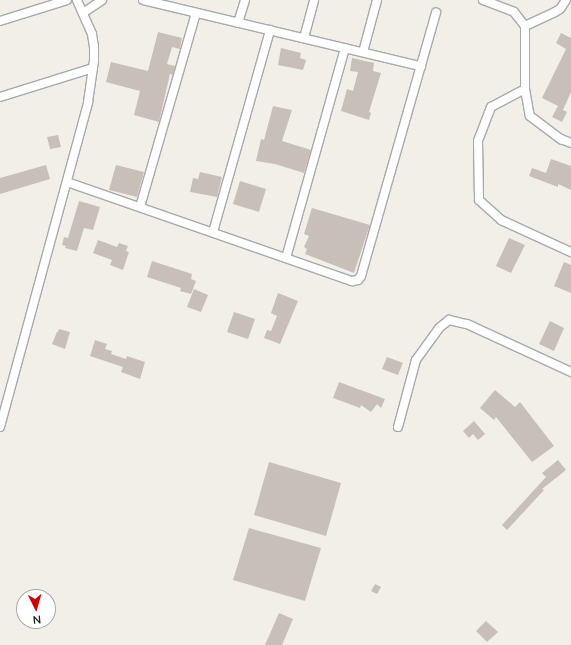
<!DOCTYPE html>
<style>
body{margin:0}
#map{position:relative;width:571px;height:645px;overflow:hidden;background:#f2efe9;font-family:Mulish,sans-serif}
div>[style]{position:absolute}
.building>*{inset:0;background:#c7bfb8}
.roads{filter:drop-shadow(1px 0 #a9a9a9) drop-shadow(-1px 0 #a9a9a9) drop-shadow(0 1px #a9a9a9) drop-shadow(0 -1px #a9a9a9)}
.street>*{height:8px;margin:-4px;padding:0 4px;transform-origin:4px;border-radius:4px;background:#fff}
span{translate:-50% -50%;white-space:nowrap;text-align:center;line-height:1.15;-webkit-text-stroke:3px #fff;paint-order:stroke}
.north{position:absolute;left:16px;top:589px;width:40px;height:40px;box-sizing:border-box;background:#fff;border:1px solid #a7a7a7;border-radius:50%;rotate:175deg;font-size:11px;font-weight:700;line-height:16px;text-align:center;color:#222}
.north::after{content:'';display:block;margin:auto;width:14px;height:18px;background:#d40000;clip-path:polygon(50% 0,100% 100%,50% 72%,0 100%)}
</style>
<div id="map">
<div class="building">
<i style="clip-path:polygon(158px 32px,182px 38px,180px 49px,172px 47px,167px 64px,175px 66px,173px 75px,170px 74px,159px 122px,134px 115px,140px 91px,106px 82px,111px 62px,148px 71px)"></i>
<i style="clip-path:polygon(561px 33px,571px 38px,571px 92px,563px 110px,567px 112px,562px 122px,552px 117px,558px 106px,542px 98px,566px 49px,556px 43px)"></i>
<i style="clip-path:polygon(281px 48px,301px 53px,300px 58px,306px 60px,303px 70px,278px 65px)"></i>
<i style="clip-path:polygon(352px 58px,374px 63px,373px 71px,381px 73px,369px 112px,371px 113px,369px 120px,341px 111px,347px 89px,353px 91px,358px 72px,350px 71px)"></i>
<i style="clip-path:polygon(273px 106px,292px 110px,282px 141px,311px 150px,304px 173px,275px 164px,256px 161px,261px 139px,264px 140px)"></i>
<i style="clip-path:polygon(58px 135px,61px 147px,50px 149px,47px 137px)"></i>
<i style="clip-path:polygon(551px 159px,571px 166px,571px 190px,558px 184px,558px 187px,529px 176px,532px 168px,546px 173px)"></i>
<i style="clip-path:polygon(46px 165px,50px 179px,0 194px,0 178px)"></i>
<i style="clip-path:polygon(116px 165px,144px 172px,137px 197px,109px 190px)"></i>
<i style="clip-path:polygon(200px 172px,222px 177px,217px 197px,190px 192px,193px 178px,198px 179px)"></i>
<i style="clip-path:polygon(240px 181px,266px 189px,259px 212px,233px 204px)"></i>
<i style="clip-path:polygon(79px 201px,100px 207px,93px 230px,84px 228px,77px 251px,65px 248px,66px 246px,62px 245px,64px 237px,68px 238px)"></i>
<i style="clip-path:polygon(312px 208px,370px 225px,354px 273px,305px 254px,307px 249px,304px 247px,309px 236px,304px 234px)"></i>
<i style="clip-path:polygon(509px 238px,525px 245px,511px 273px,496px 266px)"></i>
<i style="clip-path:polygon(98px 240px,117px 247px,119px 243px,128px 246px,126px 251px,129px 252px,123px 270px,110px 265px,112px 260px,93px 253px)"></i>
<i style="clip-path:polygon(152px 261px,192px 274px,191px 279px,196px 281px,191px 294px,180px 291px,181px 288px,147px 277px)"></i>
<i style="clip-path:polygon(564px 262px,571px 265px,571px 293px,554px 286px)"></i>
<i style="clip-path:polygon(194px 289px,208px 295px,201px 312px,187px 307px)"></i>
<i style="clip-path:polygon(278px 293px,298px 301px,280px 344px,264px 338px,267px 330px,271px 331px,277px 316px,271px 313px)"></i>
<i style="clip-path:polygon(234px 312px,255px 319px,248px 339px,227px 332px)"></i>
<i style="clip-path:polygon(550px 321px,564px 328px,554px 351px,539px 344px)"></i>
<i style="clip-path:polygon(59px 329px,70px 332px,65px 349px,52px 344px,57px 332px,58px 332px)"></i>
<i style="clip-path:polygon(95px 340px,107px 344px,105px 349px,112px 351px,111px 354px,126px 359px,127px 356px,145px 362px,140px 379px,121px 372px,123px 367px,90px 356px)"></i>
<i style="clip-path:polygon(387px 357px,403px 363px,398px 375px,382px 369px)"></i>
<i style="clip-path:polygon(339px 382px,385px 399px,381px 408px,377px 404px,371px 412px,361px 405px,360px 408px,333px 398px)"></i>
<i style="clip-path:polygon(495px 390px,515px 407px,520px 402px,554px 446px,532px 462px,496px 417px,494px 420px,480px 408px)"></i>
<i style="clip-path:polygon(474px 421px,485px 434px,478px 440px,473px 434px,469px 438px,463px 431px)"></i>
<i style="clip-path:polygon(558px 460px,566px 470px,542px 489px,544px 490px,507px 530px,502px 525px,546px 477px,542px 473px)"></i>
<i style="clip-path:polygon(269px 462px,341px 483px,326px 536px,254px 515px)"></i>
<i style="clip-path:polygon(249px 528px,321px 548px,305px 601px,233px 580px)"></i>
<i style="clip-path:polygon(375px 584px,381px 587px,377px 594px,371px 591px)"></i>
<i style="clip-path:polygon(279px 613px,293px 619px,282px 645px,265px 645px)"></i>
<i style="clip-path:polygon(486px 621px,498px 632px,487px 642px,476px 631px)"></i>
</div>
<div class="roads">
<div class="street">
<i style="left:143px;top:0;width:286px;rotate:13.4deg"></i>
<i style="left:483px;top:0;width:33px;rotate:21deg"></i>
<i style="left:514px;top:12px;width:18px;rotate:52deg"></i>
<i style="left:525px;top:26px;width:63px;rotate:90deg"></i>
<i style="left:525px;top:89px;width:27px;rotate:80deg"></i>
<i style="left:530px;top:116px;width:39px;rotate:37deg"></i>
<i style="left:561px;top:139px;width:11px;rotate:22deg"></i>
<i style="left:83px;top:13px;width:23px;rotate:-34deg"></i>
<i style="left:0;top:21px;width:70px;rotate:-17.4deg"></i>
<i style="left:238px;top:23px;width:24px;rotate:-73deg"></i>
<i style="left:525px;top:26px;width:33px;rotate:-25deg"></i>
<i style="left:555px;top:12px;width:6px;rotate:-31deg"></i>
<i style="left:560px;top:9px;width:11px;rotate:-56deg"></i>
<i style="left:304px;top:38px;width:39px;rotate:-75deg"></i>
<i style="left:363px;top:52px;width:54px;rotate:-74.9deg"></i>
<i style="left:525px;top:89px;width:38px;rotate:152deg"></i>
<i style="left:491px;top:107px;width:36px;rotate:111deg"></i>
<i style="left:478px;top:141px;width:59px;rotate:89deg"></i>
<i style="left:479px;top:200px;width:30px;rotate:42deg"></i>
<i style="left:501px;top:220px;width:77px;rotate:24.6deg"></i>
<i style="left:0;top:97px;width:97px;rotate:-17.3deg"></i>
<i style="left:67px;top:182px;width:302px;rotate:19.2deg"></i>
<i style="left:352px;top:281px;width:6px;rotate:-9deg"></i>
<i style="left:358px;top:280px;width:5px;rotate:-53deg"></i>
<i style="left:361px;top:276px;width:274px;rotate:-74.1deg"></i>
<i style="left:140px;top:207px;width:202px;rotate:-73.9deg"></i>
<i style="left:213px;top:232px;width:210px;rotate:-74.2deg"></i>
<i style="left:286px;top:258px;width:218px;rotate:-74.3deg"></i>
<i style="left:0;top:427px;width:337px;rotate:-74.8deg"></i>
<i style="left:88px;top:102px;width:41px;rotate:-81.7deg"></i>
<i style="left:94px;top:61px;width:14px;rotate:-90deg"></i>
<i style="left:94px;top:47px;width:13px;rotate:-99deg"></i>
<i style="left:92px;top:34px;width:37px;rotate:-114deg"></i>
<i style="left:398px;top:427px;width:69px;rotate:-75deg"></i>
<i style="left:416px;top:360px;width:39px;rotate:-54deg"></i>
<i style="left:439px;top:328px;width:13px;rotate:-39deg"></i>
<i style="left:449px;top:320px;width:18px;rotate:13deg"></i>
<i style="left:467px;top:324px;width:115px;rotate:24.8deg"></i>
</div>
</div>
<div class="north">N</div>
</div>
